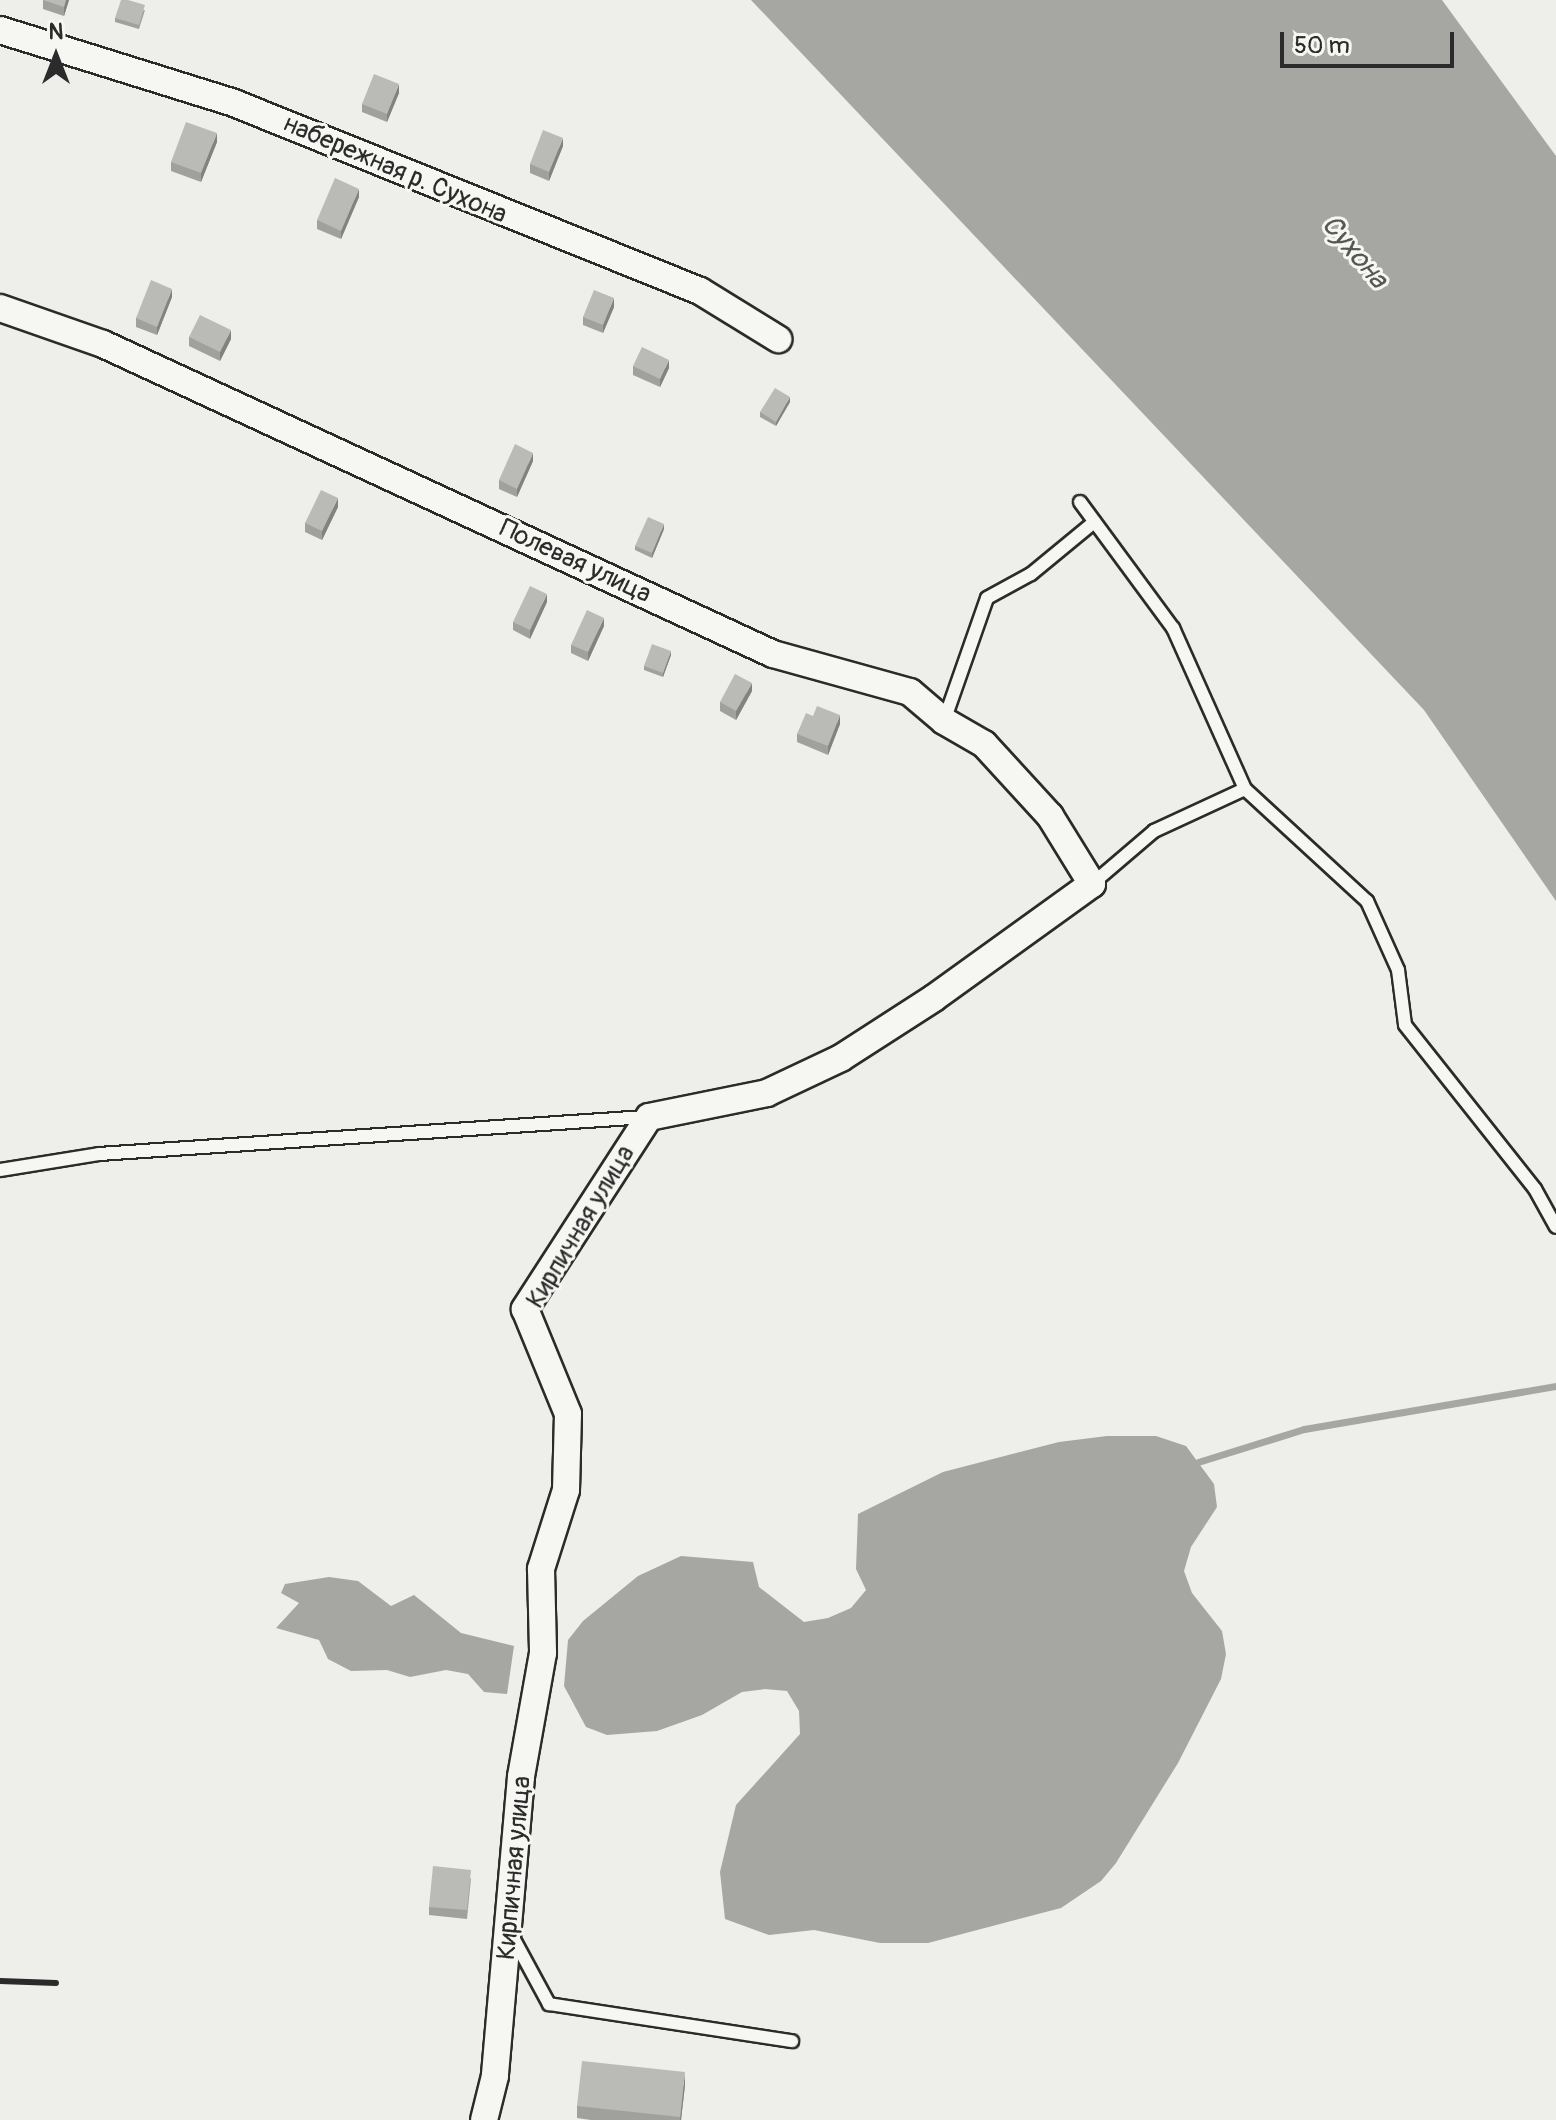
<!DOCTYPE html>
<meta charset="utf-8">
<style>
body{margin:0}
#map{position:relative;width:1556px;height:2120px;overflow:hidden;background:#eeeeea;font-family:Pangolin,sans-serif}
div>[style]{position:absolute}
.water>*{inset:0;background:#a6a6a3}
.stream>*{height:7px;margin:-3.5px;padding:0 3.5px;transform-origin:3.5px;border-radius:3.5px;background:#a6a6a3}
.roads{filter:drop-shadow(2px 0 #2b2b2b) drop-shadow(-2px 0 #2b2b2b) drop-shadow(0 2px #2b2b2b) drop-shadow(0 -2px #2b2b2b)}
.service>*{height:12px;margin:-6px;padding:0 6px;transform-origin:6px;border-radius:6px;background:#f6f6f2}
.minor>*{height:26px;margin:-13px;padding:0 13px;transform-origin:13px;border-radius:13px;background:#f6f6f2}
.rail>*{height:6px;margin:-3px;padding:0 3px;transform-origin:3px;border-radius:3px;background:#2b2b2b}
.wall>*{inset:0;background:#a0a09d}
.shaded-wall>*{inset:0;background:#828280}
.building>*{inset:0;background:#babab7}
span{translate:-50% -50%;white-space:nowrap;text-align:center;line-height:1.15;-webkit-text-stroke:6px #f6f6f2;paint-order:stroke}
.street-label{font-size:26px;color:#2b2b2b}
.water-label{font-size:28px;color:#565655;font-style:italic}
.north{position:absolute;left:16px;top:16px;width:80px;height:80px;-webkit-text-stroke:6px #f6f6f2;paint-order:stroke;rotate:0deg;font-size:22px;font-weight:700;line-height:32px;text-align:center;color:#2b2b2b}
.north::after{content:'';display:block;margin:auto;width:28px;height:36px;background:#2b2b2b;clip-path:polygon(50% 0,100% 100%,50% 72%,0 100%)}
.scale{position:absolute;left:1280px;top:32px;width:174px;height:36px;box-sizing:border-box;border:4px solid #2b2b2b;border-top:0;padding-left:10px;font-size:24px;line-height:28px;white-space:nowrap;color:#2b2b2b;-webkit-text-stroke:6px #f6f6f2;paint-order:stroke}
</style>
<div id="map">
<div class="water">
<i style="clip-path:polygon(751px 0,1442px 0,1556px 156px,1556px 901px,1424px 710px)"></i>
<i style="clip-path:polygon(1107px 1436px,1156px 1436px,1186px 1446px,1214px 1484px,1217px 1507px,1191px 1547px,1184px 1571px,1192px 1593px,1222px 1631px,1226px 1654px,1221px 1679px,1178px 1763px,1116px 1863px,1101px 1881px,1061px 1908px,928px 1943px,880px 1943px,814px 1930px,769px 1935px,725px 1919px,720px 1872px,736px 1805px,800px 1734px,799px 1711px,787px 1691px,765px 1689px,742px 1692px,702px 1715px,657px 1731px,607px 1735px,586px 1727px,564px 1686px,568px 1640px,583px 1621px,638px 1576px,681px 1556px,753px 1562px,759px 1587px,804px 1622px,828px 1618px,851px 1608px,866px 1590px,856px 1569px,858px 1514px,943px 1472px,1059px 1442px)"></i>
<i style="clip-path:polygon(329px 1577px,358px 1581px,391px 1606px,414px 1595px,461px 1633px,514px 1646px,507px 1694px,484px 1692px,468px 1674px,446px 1670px,410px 1677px,387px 1670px,351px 1671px,328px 1659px,319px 1640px,276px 1628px,299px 1603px,281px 1593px,285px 1584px)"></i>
</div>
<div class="stream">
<i style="left:1198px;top:1462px;width:111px;rotate:-17.3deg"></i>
<i style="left:1304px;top:1429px;width:256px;rotate:-9.7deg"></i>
</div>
<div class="roads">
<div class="service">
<i style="left:1080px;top:502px;width:157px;rotate:53.6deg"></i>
<i style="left:1173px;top:628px;width:176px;rotate:65.9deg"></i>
<i style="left:944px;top:721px;width:130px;rotate:-70.7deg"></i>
<i style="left:987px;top:598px;width:50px;rotate:-28.6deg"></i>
<i style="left:1031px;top:574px;width:82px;rotate:-39.5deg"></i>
<i style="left:1092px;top:884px;width:82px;rotate:-40.5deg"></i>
<i style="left:1154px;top:831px;width:100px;rotate:-24.8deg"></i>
<i style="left:1245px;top:789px;width:166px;rotate:42.6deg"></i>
<i style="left:1367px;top:901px;width:76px;rotate:65.8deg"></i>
<i style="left:1398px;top:970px;width:55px;rotate:82.7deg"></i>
<i style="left:1405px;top:1025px;width:209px;rotate:51.6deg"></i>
<i style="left:1535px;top:1189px;width:43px;rotate:61.1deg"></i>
<i style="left:0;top:1170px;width:100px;rotate:-9.2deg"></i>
<i style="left:99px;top:1154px;width:548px;rotate:-3.87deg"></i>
<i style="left:511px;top:1934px;width:80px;rotate:61.5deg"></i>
<i style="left:549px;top:2004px;width:246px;rotate:8.7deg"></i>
</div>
<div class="minor">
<i style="left:0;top:30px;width:245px;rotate:17.3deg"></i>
<i style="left:234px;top:103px;width:502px;rotate:21.97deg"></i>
<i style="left:700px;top:291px;width:92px;rotate:31.6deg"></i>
<i style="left:0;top:308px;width:109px;rotate:19.3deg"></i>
<i style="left:103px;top:344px;width:738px;rotate:24.83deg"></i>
<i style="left:773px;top:654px;width:142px;rotate:15.5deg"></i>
<i style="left:910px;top:692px;width:45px;rotate:40.5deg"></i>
<i style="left:944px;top:721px;width:46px;rotate:29.9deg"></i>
<i style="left:984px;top:744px;width:98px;rotate:47.5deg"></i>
<i style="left:1050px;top:816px;width:80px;rotate:58.3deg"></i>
<i style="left:1092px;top:884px;width:195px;rotate:144.2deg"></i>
<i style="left:934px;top:998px;width:111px;rotate:147.2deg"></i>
<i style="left:841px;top:1058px;width:82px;rotate:154.7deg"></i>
<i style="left:767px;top:1093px;width:120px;rotate:168.5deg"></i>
<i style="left:649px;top:1117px;width:229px;rotate:122.9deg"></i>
<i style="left:525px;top:1309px;width:113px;rotate:67.7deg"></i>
<i style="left:568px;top:1414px;width:76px;rotate:91.5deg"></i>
<i style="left:566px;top:1490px;width:83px;rotate:107.6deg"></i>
<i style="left:541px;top:1569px;width:84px;rotate:88.6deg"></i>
<i style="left:543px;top:1653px;width:126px;rotate:100.1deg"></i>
<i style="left:521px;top:1777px;width:300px;rotate:95deg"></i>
<i style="left:495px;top:2076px;width:45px;rotate:104deg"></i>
</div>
</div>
<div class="rail">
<i style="left:0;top:1981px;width:56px;rotate:2deg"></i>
</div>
<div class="wall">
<i style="clip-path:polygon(43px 0,69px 0,64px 16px,43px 9px)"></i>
<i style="clip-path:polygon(145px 10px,139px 29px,115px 22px,115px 18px)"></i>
<i style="clip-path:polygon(399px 93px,387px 122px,362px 112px,362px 104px)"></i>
<i style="clip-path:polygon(217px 142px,201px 182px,171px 171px,171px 162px)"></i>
<i style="clip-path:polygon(563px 146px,549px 181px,530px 173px,530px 164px)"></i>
<i style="clip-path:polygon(359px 197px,341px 239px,317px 229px,317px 220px)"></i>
<i style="clip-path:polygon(172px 297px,157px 335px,136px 327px,136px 318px)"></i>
<i style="clip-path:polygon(614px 307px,603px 333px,583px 325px,583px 317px)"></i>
<i style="clip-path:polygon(189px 337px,231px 339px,220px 361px,189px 346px)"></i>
<i style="clip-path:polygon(633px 366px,669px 368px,660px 387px,633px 375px)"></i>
<i style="clip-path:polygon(790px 402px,776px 426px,760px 417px,760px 412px)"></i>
<i style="clip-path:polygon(533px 461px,517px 497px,499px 489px,499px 480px)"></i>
<i style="clip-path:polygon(338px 507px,322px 540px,305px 532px,305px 523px)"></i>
<i style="clip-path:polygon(664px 529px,652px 558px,635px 550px,635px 546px)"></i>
<i style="clip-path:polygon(547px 602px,530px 639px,513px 630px,513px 622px)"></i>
<i style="clip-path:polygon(604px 626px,588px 661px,571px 653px,571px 645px)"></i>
<i style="clip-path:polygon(671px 655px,663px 677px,644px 670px,644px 666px)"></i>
<i style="clip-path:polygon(752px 691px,736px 720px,720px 711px,720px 702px)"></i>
<i style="clip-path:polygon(813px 716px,840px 724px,828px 755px,797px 742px,797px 734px)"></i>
<i style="clip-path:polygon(471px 1878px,467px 1919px,429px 1915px,429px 1907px)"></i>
<i style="clip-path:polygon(685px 2085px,681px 2120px,591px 2120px,577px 2118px,577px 2106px)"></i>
</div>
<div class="shaded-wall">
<i style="clip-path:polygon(66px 0,69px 0,64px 16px,64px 7px)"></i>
<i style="clip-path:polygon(399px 84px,399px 93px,387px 122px,387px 114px)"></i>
<i style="clip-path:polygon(217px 133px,217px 142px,201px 182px,201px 173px)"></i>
<i style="clip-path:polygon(563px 138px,563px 146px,549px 181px,549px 172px)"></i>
<i style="clip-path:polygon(359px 189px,359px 197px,341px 239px,341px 231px)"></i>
<i style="clip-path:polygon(172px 289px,172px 297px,157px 335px,157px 327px)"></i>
<i style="clip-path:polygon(614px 298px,614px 307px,603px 333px,603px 325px)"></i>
<i style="clip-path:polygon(231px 330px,231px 339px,220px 361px,220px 352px)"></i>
<i style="clip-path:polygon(669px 360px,669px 368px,660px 387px,660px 379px)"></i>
<i style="clip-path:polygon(790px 397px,790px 402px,776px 426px,776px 422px)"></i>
<i style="clip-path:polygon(533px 453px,533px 461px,517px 497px,517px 489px)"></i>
<i style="clip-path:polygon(338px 498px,338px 507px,322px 540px,322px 531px)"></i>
<i style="clip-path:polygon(664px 524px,664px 529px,652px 558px,652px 553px)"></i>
<i style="clip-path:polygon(547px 594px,547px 602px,530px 639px,530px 630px)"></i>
<i style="clip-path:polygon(604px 618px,604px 626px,588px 661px,588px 652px)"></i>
<i style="clip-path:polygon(671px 651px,671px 655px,663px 677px,663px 673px)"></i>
<i style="clip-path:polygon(752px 683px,752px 691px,736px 720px,736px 711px)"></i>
<i style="clip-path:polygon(840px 715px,840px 724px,828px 755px,828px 746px)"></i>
<i style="clip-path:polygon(685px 2072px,685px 2085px,681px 2120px,680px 2120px)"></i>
</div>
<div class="building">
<i style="clip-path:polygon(43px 0,66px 0,64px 7px)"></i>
<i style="clip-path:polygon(121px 0,128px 0,145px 5px,139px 25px,115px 18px)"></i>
<i style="clip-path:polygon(374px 74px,399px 84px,387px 114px,362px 104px)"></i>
<i style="clip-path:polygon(186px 122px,217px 133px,201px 173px,171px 162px)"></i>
<i style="clip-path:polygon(543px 130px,563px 138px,549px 172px,530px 164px)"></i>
<i style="clip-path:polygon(335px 178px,359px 189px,341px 231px,317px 220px)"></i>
<i style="clip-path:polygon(151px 280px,172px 289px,157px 327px,136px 318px)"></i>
<i style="clip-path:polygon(594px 290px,614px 298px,603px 325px,583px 317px)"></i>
<i style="clip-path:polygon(200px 315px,231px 330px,220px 352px,189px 337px)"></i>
<i style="clip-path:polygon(642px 347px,669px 360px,660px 379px,633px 366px)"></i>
<i style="clip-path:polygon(775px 388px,790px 397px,776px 422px,760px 412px)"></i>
<i style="clip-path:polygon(515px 444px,533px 453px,517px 489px,499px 480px)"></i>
<i style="clip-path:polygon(321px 490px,338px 498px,322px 531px,305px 523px)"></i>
<i style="clip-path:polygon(648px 517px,664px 524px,652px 553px,635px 546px)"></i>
<i style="clip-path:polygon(530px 586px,547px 594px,530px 630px,513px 622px)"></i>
<i style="clip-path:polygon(587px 610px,604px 618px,588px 652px,571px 645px)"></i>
<i style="clip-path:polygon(652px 644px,671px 651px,663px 673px,644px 666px)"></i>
<i style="clip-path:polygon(735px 674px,752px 683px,736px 711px,720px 702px)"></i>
<i style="clip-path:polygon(817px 706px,840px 715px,828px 746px,797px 734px,806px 713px,813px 716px)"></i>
<i style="clip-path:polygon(433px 1866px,471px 1870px,467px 1910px,429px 1907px)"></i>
<i style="clip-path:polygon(582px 2061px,685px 2072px,680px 2117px,577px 2106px)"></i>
</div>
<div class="street-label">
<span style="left:395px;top:170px;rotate:23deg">набережная р. Сухона</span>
<span style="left:575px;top:562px;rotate:25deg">Полевая улица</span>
<span style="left:581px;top:1227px;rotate:-59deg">Кирпичная улица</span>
<span style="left:515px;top:1868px;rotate:-85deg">Кирпичная улица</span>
</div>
<div class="water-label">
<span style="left:1354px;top:252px;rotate:50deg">Сухона</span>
</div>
<div class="north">N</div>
<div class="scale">50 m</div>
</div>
